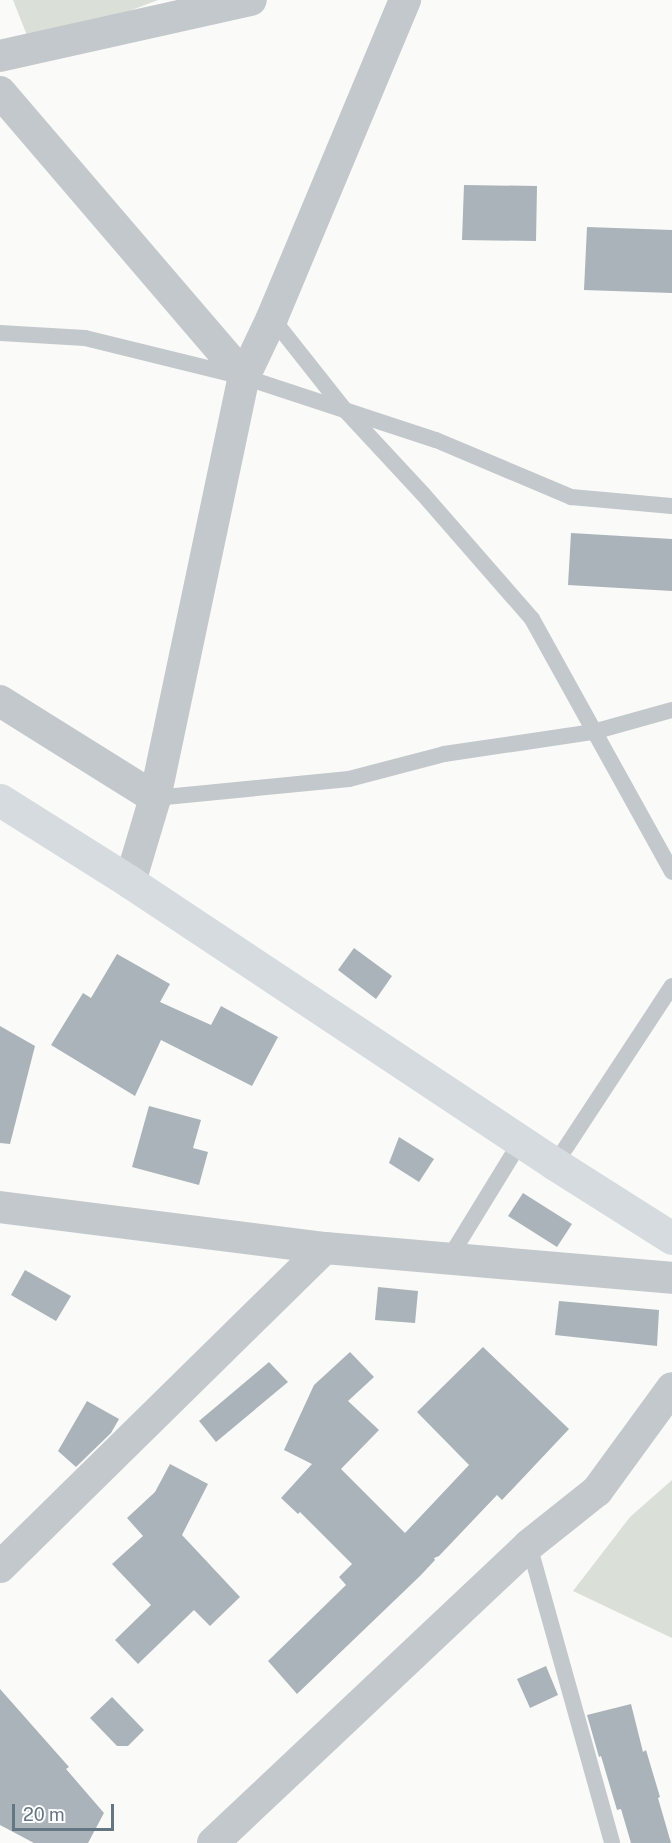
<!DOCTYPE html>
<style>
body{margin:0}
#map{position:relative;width:672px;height:1843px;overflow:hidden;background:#fafaf8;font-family:"Public Sans",sans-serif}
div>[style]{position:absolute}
.green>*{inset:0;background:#dadfd7}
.building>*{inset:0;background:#aab3b9}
.service>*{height:16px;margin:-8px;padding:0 8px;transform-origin:8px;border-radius:8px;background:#c3c8cc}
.minor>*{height:32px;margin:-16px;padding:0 16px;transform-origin:16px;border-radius:16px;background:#c3c8cc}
.secondary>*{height:33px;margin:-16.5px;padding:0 16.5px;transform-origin:16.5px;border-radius:16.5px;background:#d6dbdf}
span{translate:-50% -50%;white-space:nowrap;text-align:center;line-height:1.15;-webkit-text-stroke:6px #fff;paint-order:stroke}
.scale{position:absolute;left:12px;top:1804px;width:102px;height:27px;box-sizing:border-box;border:3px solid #657683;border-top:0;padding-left:8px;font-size:18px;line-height:21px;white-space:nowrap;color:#657683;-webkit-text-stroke:4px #fff;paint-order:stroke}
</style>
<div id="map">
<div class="green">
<i style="clip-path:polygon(13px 0,158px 0,32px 48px)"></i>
<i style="clip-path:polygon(672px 1480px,672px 1638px,573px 1591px,630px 1517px)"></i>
</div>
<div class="building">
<i style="clip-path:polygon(464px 185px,537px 186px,536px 241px,462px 240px)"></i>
<i style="clip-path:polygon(587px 227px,672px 230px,672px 293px,584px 290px)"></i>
<i style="clip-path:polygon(571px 533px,672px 539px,672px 591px,568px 585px)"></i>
<i style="clip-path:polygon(354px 948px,392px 976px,376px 999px,338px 970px)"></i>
<i style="clip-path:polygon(117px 954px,170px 984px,160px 1002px,211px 1025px,221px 1006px,278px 1037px,252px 1086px,161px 1040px,135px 1096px,51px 1045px,83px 993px,91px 998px)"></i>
<i style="clip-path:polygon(0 1026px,35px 1046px,10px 1144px,0 1143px)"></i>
<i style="clip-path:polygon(149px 1106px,201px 1120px,193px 1148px,208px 1152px,199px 1185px,132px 1167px)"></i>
<i style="clip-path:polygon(399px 1137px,434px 1159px,419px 1182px,389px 1163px)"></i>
<i style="clip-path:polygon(523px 1193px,572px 1224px,557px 1247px,508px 1216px)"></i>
<i style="clip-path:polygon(25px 1270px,71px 1296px,56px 1321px,11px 1295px)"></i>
<i style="clip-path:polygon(378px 1287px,418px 1291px,415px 1323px,375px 1320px)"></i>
<i style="clip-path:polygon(559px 1301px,659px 1310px,657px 1346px,555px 1335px)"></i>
<i style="clip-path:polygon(483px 1347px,569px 1429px,502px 1500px,497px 1495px,439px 1556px,434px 1558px,435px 1560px,420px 1576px,297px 1694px,268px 1661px,346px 1585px,339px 1577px,352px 1564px,300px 1512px,298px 1514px,281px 1498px,312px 1464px,284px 1450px,314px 1385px,350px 1352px,374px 1377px,348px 1401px,379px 1430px,341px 1469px,405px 1533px,469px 1465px,417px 1412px)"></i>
<i style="clip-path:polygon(269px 1362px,288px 1382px,216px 1442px,199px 1421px)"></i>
<i style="clip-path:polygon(87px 1401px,119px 1419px,111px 1433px,76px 1467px,58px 1451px)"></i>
<i style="clip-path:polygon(170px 1464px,208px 1484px,182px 1535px,240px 1597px,210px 1626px,194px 1610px,138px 1664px,115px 1640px,151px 1605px,112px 1564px,143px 1536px,127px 1518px,155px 1492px)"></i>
<i style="clip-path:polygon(546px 1666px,558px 1695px,530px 1708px,517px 1679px)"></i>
<i style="clip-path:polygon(0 1689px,69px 1767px,66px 1769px,104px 1813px,88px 1843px,34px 1843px,0 1825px)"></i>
<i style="clip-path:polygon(112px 1697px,144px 1730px,128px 1746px,117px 1746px,90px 1718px)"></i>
<i style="clip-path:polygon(631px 1704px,643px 1752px,646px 1750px,660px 1797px,658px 1798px,671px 1843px,631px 1843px,621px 1809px,617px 1810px,601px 1756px,599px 1757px,587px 1715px)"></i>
</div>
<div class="service">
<i style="left:272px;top:318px;width:116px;rotate:51.6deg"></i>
<i style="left:344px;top:409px;width:116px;rotate:47.1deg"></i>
<i style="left:423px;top:494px;width:166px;rotate:48.9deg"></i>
<i style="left:532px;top:619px;width:289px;rotate:61deg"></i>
<i style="left:0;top:333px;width:85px;rotate:3.4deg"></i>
<i style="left:85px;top:338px;width:164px;rotate:13.8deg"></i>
<i style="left:244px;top:377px;width:202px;rotate:18.2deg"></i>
<i style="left:436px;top:440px;width:147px;rotate:22.9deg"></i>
<i style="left:571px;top:497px;width:101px;rotate:5.1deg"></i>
<i style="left:155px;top:798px;width:195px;rotate:-5.6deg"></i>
<i style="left:349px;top:779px;width:98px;rotate:-14.7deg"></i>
<i style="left:444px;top:754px;width:151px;rotate:-8.4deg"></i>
<i style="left:593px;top:732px;width:82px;rotate:-15.6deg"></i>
<i style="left:555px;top:1164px;width:213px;rotate:-56.7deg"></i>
<i style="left:448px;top:1260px;width:140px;rotate:-58.5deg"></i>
<i style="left:529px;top:1545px;width:309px;rotate:74.4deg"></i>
</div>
<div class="minor">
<i style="left:0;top:56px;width:257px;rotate:-12.6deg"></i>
<i style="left:0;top:92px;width:375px;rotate:49.4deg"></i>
<i style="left:0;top:701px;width:183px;rotate:32deg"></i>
<i style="left:130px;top:882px;width:88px;rotate:-73.4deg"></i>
<i style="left:155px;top:798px;width:430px;rotate:-78.1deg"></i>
<i style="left:244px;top:377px;width:65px;rotate:-64.6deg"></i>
<i style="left:272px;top:318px;width:345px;rotate:-67.3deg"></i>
<i style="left:0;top:1207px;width:328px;rotate:7.2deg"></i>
<i style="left:325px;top:1248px;width:348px;rotate:4.9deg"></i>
<i style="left:0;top:1567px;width:455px;rotate:-44.5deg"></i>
<i style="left:213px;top:1843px;width:434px;rotate:-43.3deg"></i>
<i style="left:529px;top:1545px;width:87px;rotate:-38.5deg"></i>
<i style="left:597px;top:1491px;width:127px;rotate:-53.9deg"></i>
</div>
<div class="secondary">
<i style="left:0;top:800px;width:154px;rotate:32.2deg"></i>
<i style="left:130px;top:882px;width:510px;rotate:33.57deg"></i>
<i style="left:555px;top:1164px;width:138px;rotate:32.3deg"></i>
</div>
<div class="scale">20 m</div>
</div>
